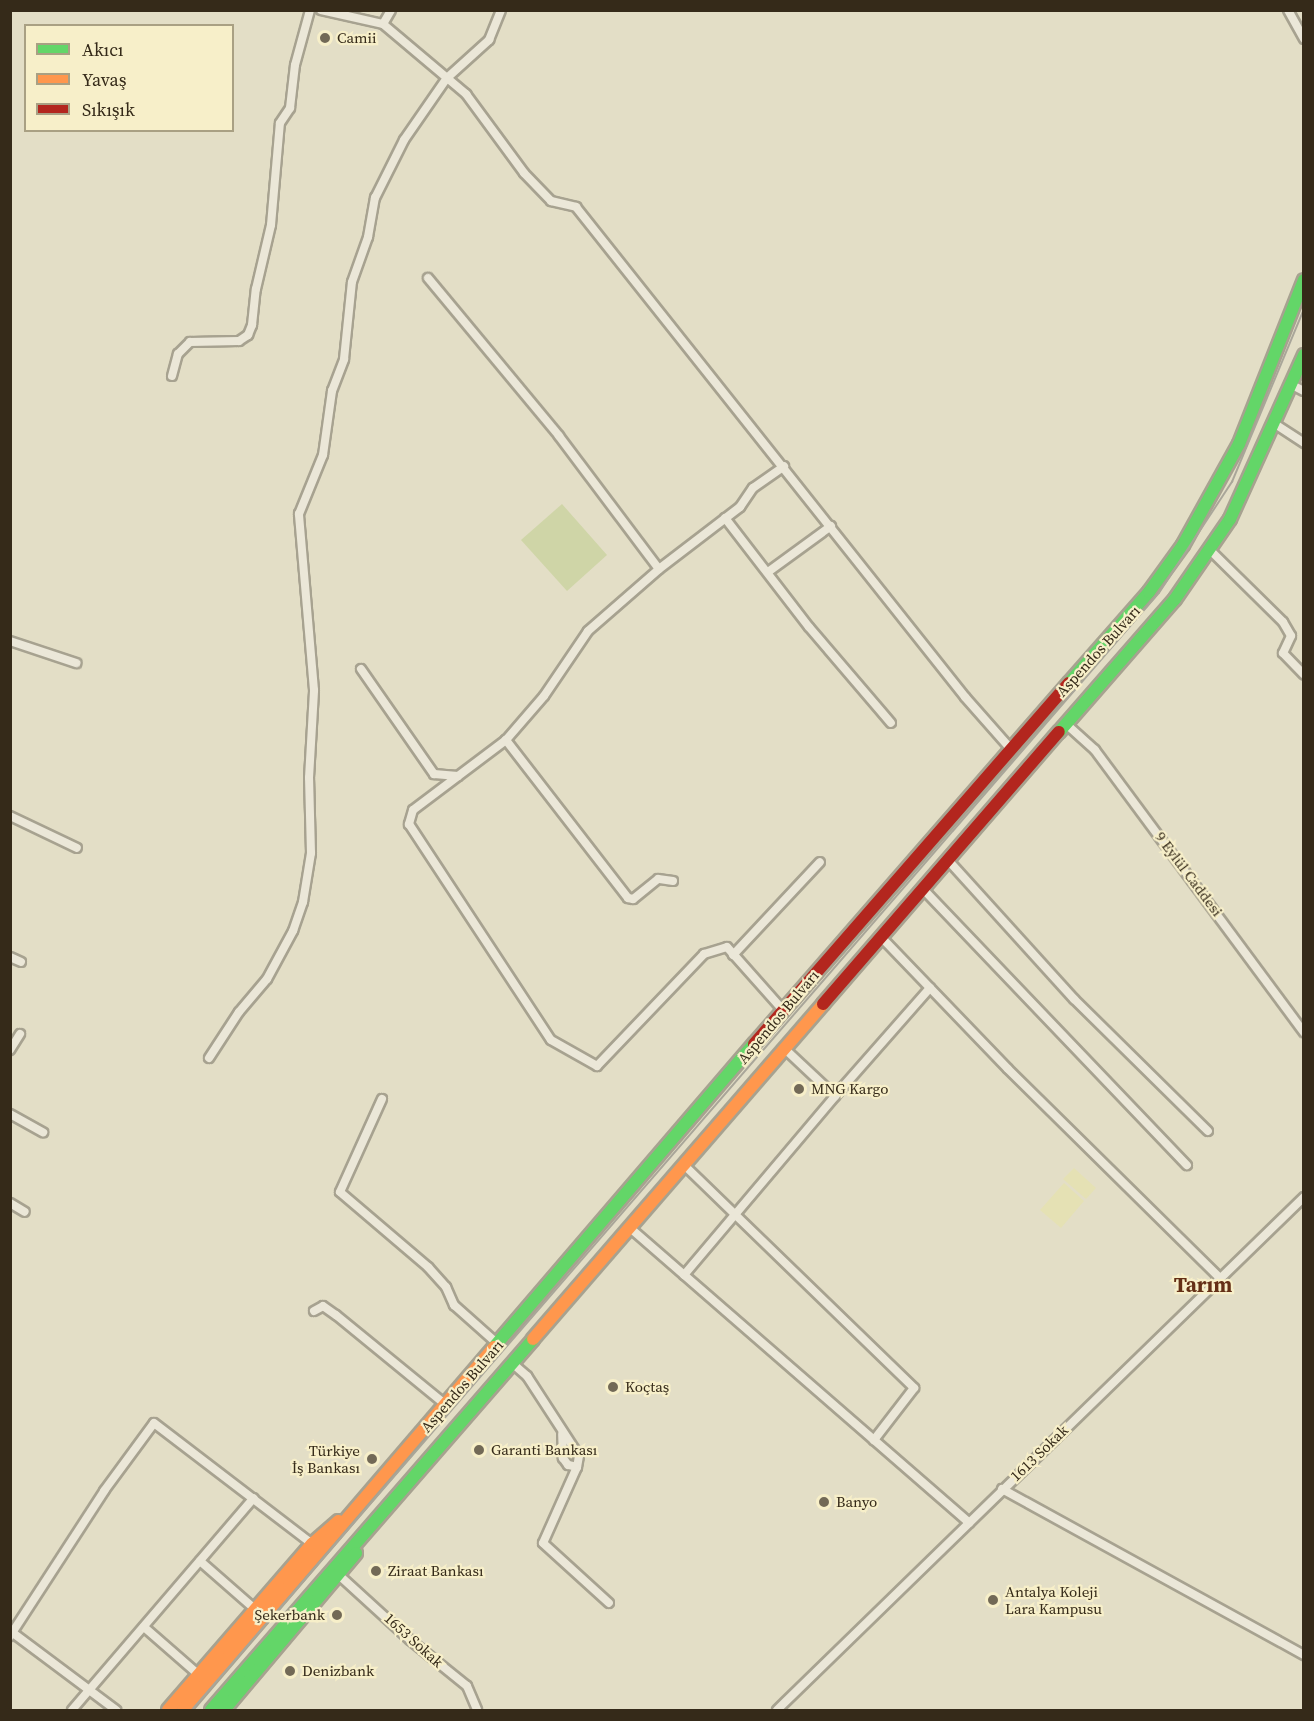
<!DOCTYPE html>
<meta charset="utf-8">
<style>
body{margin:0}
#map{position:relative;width:1314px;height:1721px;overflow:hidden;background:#e3dec6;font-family:"Source Serif 4",serif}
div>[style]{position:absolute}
.farmland>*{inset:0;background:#e5e1b4}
.green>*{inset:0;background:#cfd5a7}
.roads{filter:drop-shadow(2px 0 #a7a290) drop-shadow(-2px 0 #a7a290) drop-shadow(0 2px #a7a290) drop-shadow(0 -2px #a7a290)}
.street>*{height:8px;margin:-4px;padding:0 4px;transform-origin:4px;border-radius:4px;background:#ebe7d8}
.fast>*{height:12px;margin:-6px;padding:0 6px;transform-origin:6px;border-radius:6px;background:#63d668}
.slow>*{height:12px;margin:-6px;padding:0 6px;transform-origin:6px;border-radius:6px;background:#ff974d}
.jam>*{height:12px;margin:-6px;padding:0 6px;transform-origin:6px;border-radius:6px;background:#b3261e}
.tram>*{height:1.5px;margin:-0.75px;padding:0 0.75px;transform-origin:0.75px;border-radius:0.75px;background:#a9a699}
.dots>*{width:16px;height:16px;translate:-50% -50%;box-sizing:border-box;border:3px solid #f7efc9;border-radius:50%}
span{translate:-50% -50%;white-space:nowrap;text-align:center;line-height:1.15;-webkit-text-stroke:4.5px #f7efc9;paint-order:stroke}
.poi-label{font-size:15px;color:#352a19}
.left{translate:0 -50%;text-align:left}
.right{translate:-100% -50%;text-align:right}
.street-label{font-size:15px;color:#352a19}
.district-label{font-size:21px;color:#642f16;font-weight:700}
.frame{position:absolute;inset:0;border:12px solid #352a19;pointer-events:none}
.legend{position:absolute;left:24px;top:24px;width:210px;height:108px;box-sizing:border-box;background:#f7efc9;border:2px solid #a9a083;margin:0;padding:8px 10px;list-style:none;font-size:18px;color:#352a19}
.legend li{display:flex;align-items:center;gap:12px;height:30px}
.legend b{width:30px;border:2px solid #a9a083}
</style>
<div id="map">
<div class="farmland">
<i style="clip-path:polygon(1074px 1168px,1096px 1188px,1086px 1199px,1063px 1179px)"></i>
<i style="clip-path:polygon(1064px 1183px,1084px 1201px,1061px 1228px,1040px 1210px)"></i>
</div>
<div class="green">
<i style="clip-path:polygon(562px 504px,607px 555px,567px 591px,521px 540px)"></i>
</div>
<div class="roads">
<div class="street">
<i style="left:321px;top:10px;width:64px;rotate:12.7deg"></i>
<i style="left:383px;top:24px;width:109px;rotate:40.1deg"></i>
<i style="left:466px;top:94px;width:98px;rotate:53.7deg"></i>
<i style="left:524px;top:173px;width:39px;rotate:46deg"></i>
<i style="left:551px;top:201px;width:26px;rotate:13deg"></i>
<i style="left:576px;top:207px;width:626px;rotate:51.55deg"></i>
<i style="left:965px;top:697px;width:68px;rotate:48.6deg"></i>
<i style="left:1288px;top:10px;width:33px;rotate:61deg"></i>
<i style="left:383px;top:24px;width:16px;rotate:-60deg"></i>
<i style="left:428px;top:278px;width:205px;rotate:50.3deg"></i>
<i style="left:559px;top:436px;width:166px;rotate:53.1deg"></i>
<i style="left:172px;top:376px;width:23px;rotate:-75deg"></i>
<i style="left:178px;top:354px;width:17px;rotate:-45deg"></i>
<i style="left:190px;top:342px;width:49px;rotate:-1.2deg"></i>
<i style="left:239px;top:341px;width:11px;rotate:-34deg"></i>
<i style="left:248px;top:335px;width:11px;rotate:-68deg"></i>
<i style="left:252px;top:325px;width:36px;rotate:-84deg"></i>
<i style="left:256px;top:289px;width:66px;rotate:-76.8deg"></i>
<i style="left:271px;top:225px;width:102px;rotate:-85deg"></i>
<i style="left:280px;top:123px;width:18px;rotate:-56deg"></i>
<i style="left:290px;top:108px;width:43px;rotate:-83.4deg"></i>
<i style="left:295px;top:65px;width:57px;rotate:-74.7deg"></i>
<i style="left:1292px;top:385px;width:13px;rotate:27deg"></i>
<i style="left:1275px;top:424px;width:35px;rotate:33deg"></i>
<i style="left:725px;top:518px;width:138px;rotate:52.4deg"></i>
<i style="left:809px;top:627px;width:126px;rotate:49.5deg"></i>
<i style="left:1211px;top:551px;width:101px;rotate:44.6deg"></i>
<i style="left:1283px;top:622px;width:16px;rotate:60deg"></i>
<i style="left:1291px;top:636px;width:19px;rotate:115deg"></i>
<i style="left:1283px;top:653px;width:30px;rotate:46deg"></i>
<i style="left:768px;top:572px;width:78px;rotate:-36.1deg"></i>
<i style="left:10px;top:641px;width:70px;rotate:18.4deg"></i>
<i style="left:361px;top:669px;width:128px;rotate:55.2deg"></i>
<i style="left:434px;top:774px;width:24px;rotate:5deg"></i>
<i style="left:1065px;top:723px;width:40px;rotate:42deg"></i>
<i style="left:1095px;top:750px;width:351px;rotate:53.5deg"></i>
<i style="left:506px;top:740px;width:58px;rotate:-49.2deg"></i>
<i style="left:544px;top:696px;width:78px;rotate:-55.9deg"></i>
<i style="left:588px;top:631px;width:94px;rotate:-41.1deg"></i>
<i style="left:659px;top:569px;width:102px;rotate:-37.4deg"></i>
<i style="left:740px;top:507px;width:23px;rotate:-56deg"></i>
<i style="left:753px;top:488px;width:38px;rotate:-35deg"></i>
<i style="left:10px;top:816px;width:74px;rotate:25.5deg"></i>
<i style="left:947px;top:859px;width:189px;rotate:47.8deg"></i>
<i style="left:1074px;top:999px;width:188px;rotate:44.6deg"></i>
<i style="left:673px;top:881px;width:15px;rotate:-172deg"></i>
<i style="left:658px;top:879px;width:32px;rotate:141deg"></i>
<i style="left:633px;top:899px;width:5px;rotate:-169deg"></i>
<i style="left:628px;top:898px;width:200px;rotate:-127.7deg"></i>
<i style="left:506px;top:740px;width:116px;rotate:143deg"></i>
<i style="left:413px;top:810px;width:15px;rotate:106deg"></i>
<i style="left:409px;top:824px;width:258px;rotate:56.7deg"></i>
<i style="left:551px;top:1040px;width:53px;rotate:29.5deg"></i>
<i style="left:597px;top:1066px;width:155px;rotate:-46.3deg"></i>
<i style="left:704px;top:954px;width:24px;rotate:-17deg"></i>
<i style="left:727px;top:947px;width:84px;rotate:48.4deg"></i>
<i style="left:923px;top:889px;width:382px;rotate:46.3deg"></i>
<i style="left:883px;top:939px;width:180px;rotate:46.1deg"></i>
<i style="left:1008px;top:1069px;width:296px;rotate:44.6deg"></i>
<i style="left:733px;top:955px;width:127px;rotate:-46.9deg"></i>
<i style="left:10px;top:957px;width:12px;rotate:24deg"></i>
<i style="left:10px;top:1050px;width:19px;rotate:-58deg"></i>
<i style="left:209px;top:1058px;width:55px;rotate:-56.9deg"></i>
<i style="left:239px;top:1012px;width:43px;rotate:-49.7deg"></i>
<i style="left:267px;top:979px;width:55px;rotate:-61.6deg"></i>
<i style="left:293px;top:931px;width:31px;rotate:-71deg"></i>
<i style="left:303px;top:902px;width:50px;rotate:-80.7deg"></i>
<i style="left:311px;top:853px;width:75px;rotate:-91.5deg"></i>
<i style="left:309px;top:778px;width:88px;rotate:-86.7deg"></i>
<i style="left:314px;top:690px;width:177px;rotate:-94.9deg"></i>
<i style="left:299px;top:514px;width:64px;rotate:-67.9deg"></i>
<i style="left:323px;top:455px;width:65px;rotate:-82deg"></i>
<i style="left:332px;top:391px;width:34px;rotate:-69deg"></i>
<i style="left:344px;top:359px;width:77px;rotate:-84.1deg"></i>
<i style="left:352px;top:282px;width:48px;rotate:-70.4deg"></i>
<i style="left:368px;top:237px;width:40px;rotate:-80deg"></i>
<i style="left:375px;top:198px;width:65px;rotate:-63.4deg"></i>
<i style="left:404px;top:140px;width:75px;rotate:-55.3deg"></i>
<i style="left:447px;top:78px;width:57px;rotate:-42.1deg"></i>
<i style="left:489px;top:40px;width:32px;rotate:-68deg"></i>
<i style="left:835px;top:1096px;width:144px;rotate:-48.7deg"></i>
<i style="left:382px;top:1099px;width:102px;rotate:114.3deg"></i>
<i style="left:340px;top:1192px;width:116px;rotate:40.4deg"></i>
<i style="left:428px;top:1267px;width:27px;rotate:48deg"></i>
<i style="left:446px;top:1287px;width:20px;rotate:66deg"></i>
<i style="left:454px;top:1305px;width:59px;rotate:41.6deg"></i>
<i style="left:10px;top:1114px;width:38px;rotate:29deg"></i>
<i style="left:683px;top:1164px;width:322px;rotate:44.1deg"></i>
<i style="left:914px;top:1388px;width:66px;rotate:127.6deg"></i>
<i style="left:10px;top:1203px;width:17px;rotate:31deg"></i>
<i style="left:629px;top:1227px;width:451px;rotate:41deg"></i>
<i style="left:684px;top:1275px;width:234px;rotate:-49.8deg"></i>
<i style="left:835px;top:1096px;width:66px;rotate:-136.8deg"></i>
<i style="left:314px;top:1311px;width:10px;rotate:-29deg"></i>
<i style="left:323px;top:1306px;width:16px;rotate:35deg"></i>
<i style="left:336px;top:1315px;width:142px;rotate:39.3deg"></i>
<i style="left:512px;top:1363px;width:20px;rotate:41deg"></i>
<i style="left:527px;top:1376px;width:95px;rotate:57deg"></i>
<i style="left:579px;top:1456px;width:11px;rotate:100deg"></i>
<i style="left:577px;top:1467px;width:9px;rotate:-167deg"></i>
<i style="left:568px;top:1465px;width:9px;rotate:-126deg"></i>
<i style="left:563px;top:1458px;width:24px;rotate:-92deg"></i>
<i style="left:577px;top:1467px;width:83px;rotate:114.1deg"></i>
<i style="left:543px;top:1543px;width:89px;rotate:42.3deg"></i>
<i style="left:1002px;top:1489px;width:345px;rotate:28.8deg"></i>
<i style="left:200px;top:1561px;width:74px;rotate:41.2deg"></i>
<i style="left:340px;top:1576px;width:95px;rotate:42.4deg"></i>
<i style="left:410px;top:1640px;width:73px;rotate:38.9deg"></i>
<i style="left:467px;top:1686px;width:26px;rotate:67deg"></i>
<i style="left:144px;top:1627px;width:73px;rotate:41.1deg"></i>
<i style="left:13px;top:1633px;width:129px;rotate:36.8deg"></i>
<i style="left:10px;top:1636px;width:173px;rotate:-57deg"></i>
<i style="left:104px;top:1491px;width:84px;rotate:-53.7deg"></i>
<i style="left:154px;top:1423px;width:199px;rotate:37.4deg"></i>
<i style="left:72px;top:1710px;width:279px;rotate:-49.4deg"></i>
<i style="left:777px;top:1710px;width:735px;rotate:-44.23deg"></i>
</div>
<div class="fast">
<i style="left:1069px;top:683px;width:121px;rotate:-48.7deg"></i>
<i style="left:1149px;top:592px;width:58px;rotate:-54.1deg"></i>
<i style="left:1183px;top:545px;width:115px;rotate:-61deg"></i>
<i style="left:1239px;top:444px;width:176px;rotate:-68.4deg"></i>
<i style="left:1059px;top:732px;width:176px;rotate:-48.9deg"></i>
<i style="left:1175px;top:599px;width:97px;rotate:-55.5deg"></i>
<i style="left:1230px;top:519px;width:180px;rotate:-65.7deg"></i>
<i style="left:494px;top:1347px;width:399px;rotate:-49.4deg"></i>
<i style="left:211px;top:1710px;width:491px;rotate:-49deg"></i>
<i style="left:224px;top:1710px;width:205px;rotate:-49.9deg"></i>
</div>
<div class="slow">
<i style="left:533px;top:1339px;width:443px;rotate:-49.1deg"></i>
<i style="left:168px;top:1710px;width:220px;rotate:-49.1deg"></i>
<i style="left:312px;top:1544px;width:35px;rotate:-41deg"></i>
<i style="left:183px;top:1710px;width:478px;rotate:-49.4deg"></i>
</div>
<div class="jam">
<i style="left:823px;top:1004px;width:360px;rotate:-49.1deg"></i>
<i style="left:754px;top:1044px;width:479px;rotate:-48.9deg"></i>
</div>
</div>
<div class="tram">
<i style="left:192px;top:1710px;width:1477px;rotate:-49.12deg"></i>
<i style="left:1159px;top:593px;width:133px;rotate:-56.7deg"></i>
<i style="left:1232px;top:482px;width:187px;rotate:-67.4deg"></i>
</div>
<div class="dots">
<i style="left:325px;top:38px;background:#726956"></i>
<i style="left:799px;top:1089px;background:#726956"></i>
<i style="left:613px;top:1387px;background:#726956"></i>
<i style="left:479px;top:1450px;background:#726956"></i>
<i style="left:372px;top:1459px;background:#726956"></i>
<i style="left:824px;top:1502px;background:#726956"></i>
<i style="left:376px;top:1571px;background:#726956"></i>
<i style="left:993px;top:1600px;background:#726956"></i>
<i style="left:337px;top:1615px;background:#726956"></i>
<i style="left:290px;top:1671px;background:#726956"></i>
</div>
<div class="poi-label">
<span class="left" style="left:337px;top:38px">Camii</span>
<span class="left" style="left:811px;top:1089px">MNG Kargo</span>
<span class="left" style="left:625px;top:1387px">Koçtaş</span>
<span class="right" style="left:360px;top:1459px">Türkiye<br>İş Bankası</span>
<span class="left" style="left:491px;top:1450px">Garanti Bankası</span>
<span class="left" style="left:836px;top:1502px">Banyo</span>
<span class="left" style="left:388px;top:1571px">Ziraat Bankası</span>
<span class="left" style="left:1005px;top:1600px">Antalya Koleji<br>Lara Kampusu</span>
<span class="right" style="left:325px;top:1615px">Şekerbank</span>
<span class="left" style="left:302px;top:1671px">Denizbank</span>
</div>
<div class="street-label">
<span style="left:1098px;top:651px;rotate:-48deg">Aspendos Bulvarı</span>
<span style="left:1189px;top:874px;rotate:53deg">9 Eylül Caddesi</span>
<span style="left:778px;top:1017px;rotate:-50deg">Aspendos Bulvarı</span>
<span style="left:462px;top:1386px;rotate:-49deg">Aspendos Bulvarı</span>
<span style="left:1039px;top:1453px;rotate:-44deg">1613 Sokak</span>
<span style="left:414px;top:1640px;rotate:42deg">1653 Sokak</span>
</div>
<div class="district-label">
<span style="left:1203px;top:1285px">Tarım</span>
</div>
<div class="frame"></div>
<ul class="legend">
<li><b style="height:8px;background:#63d668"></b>Akıcı</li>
<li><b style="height:8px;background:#ff974d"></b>Yavaş</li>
<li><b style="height:8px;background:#b3261e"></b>Sıkışık</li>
</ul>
</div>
